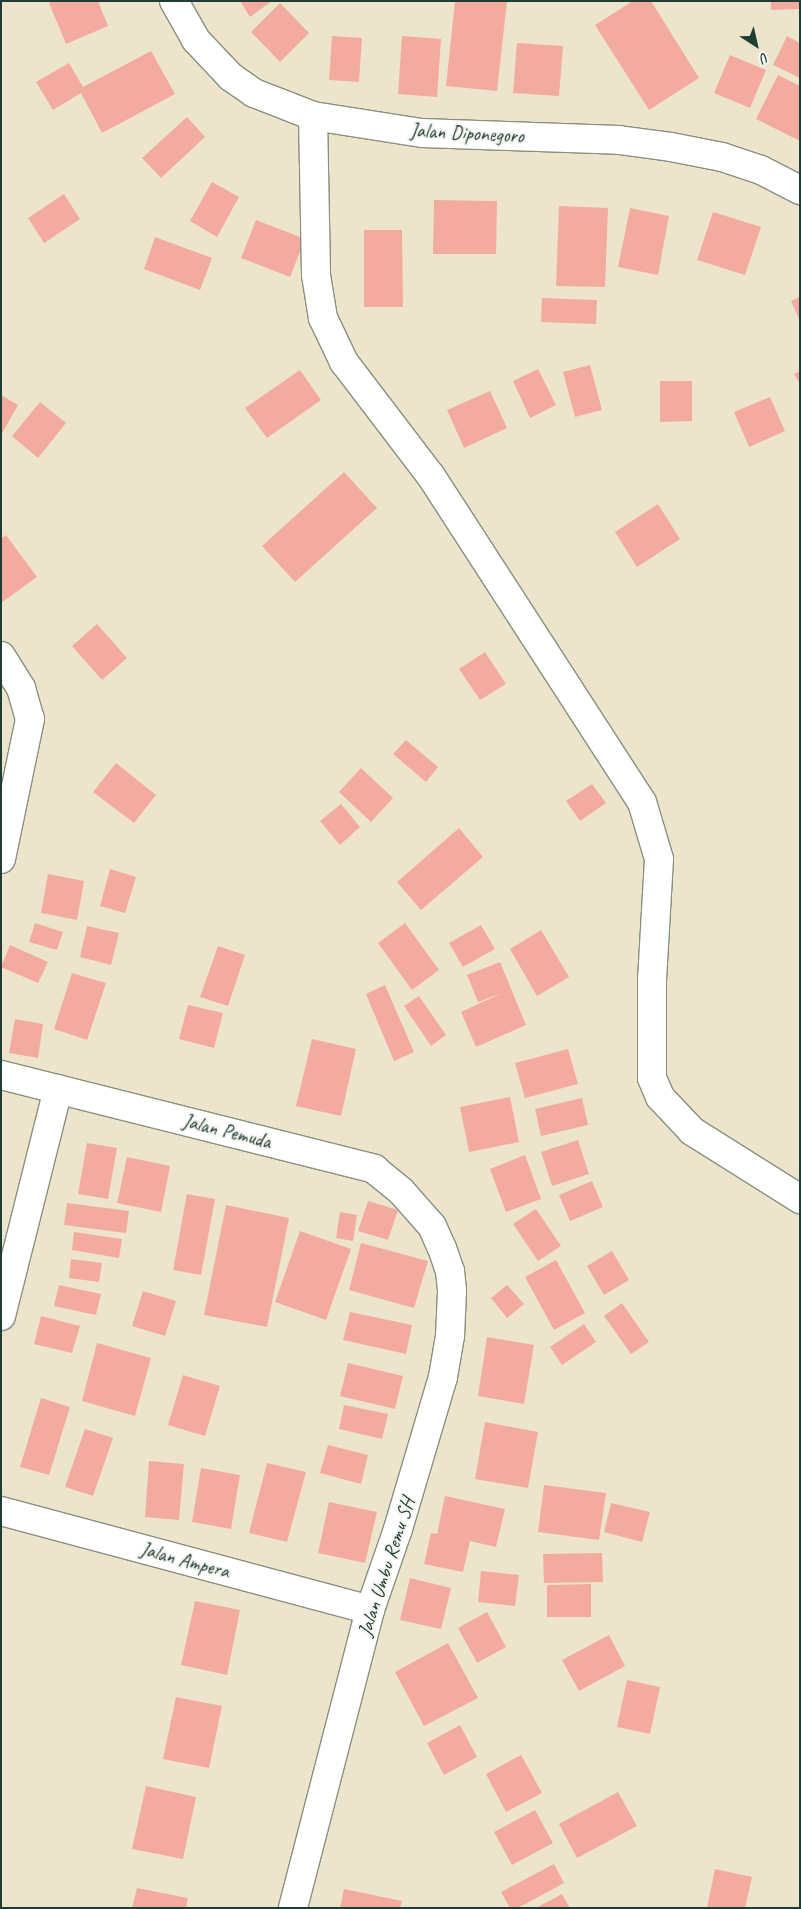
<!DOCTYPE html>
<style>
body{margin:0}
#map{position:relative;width:801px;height:1909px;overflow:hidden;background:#ede5cb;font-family:Caveat,sans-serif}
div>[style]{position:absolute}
.building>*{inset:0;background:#f4ab9f}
.roads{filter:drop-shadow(1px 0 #869180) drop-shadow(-1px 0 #869180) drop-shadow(0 1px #869180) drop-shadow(0 -1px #869180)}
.street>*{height:28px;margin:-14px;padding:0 14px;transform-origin:14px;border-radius:14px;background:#fff}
.secondary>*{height:28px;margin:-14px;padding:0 14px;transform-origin:14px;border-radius:14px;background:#fff}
.highway>*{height:28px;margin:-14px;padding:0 14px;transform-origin:14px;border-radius:14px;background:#fff}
span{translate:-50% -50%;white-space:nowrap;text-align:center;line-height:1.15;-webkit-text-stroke:4px #f6f6f2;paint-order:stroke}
.street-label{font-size:20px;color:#1f3d34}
.frame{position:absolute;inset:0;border:2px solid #1f3d34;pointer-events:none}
.north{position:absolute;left:731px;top:20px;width:50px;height:50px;-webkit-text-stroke:4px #f6f6f2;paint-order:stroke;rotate:145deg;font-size:14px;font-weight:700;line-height:20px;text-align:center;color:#1f3d34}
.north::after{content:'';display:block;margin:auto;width:18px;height:22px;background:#1f3d34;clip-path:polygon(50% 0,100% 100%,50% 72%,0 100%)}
</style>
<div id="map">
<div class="building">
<i style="clip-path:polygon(53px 1px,98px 1px,108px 26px,66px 44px,49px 3px)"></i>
<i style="clip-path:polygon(240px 1px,272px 1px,250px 17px)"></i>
<i style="clip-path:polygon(455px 1px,507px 1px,497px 91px,446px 86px)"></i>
<i style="clip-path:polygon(633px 1px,651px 1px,699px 78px,649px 110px,595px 25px)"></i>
<i style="clip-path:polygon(771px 1px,800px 1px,800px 9px,771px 10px)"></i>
<i style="clip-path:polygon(280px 3px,309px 33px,280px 62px,251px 32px)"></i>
<i style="clip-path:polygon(332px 36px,362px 38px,359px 82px,329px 80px)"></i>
<i style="clip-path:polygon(402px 36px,441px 39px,437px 97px,398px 94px)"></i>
<i style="clip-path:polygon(787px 36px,800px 43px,800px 78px,773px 65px)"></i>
<i style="clip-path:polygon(517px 43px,563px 46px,559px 96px,513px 93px)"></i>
<i style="clip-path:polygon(151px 51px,175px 94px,102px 133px,81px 93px,53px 110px,36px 82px,69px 63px,83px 87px)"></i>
<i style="clip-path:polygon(730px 55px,766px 70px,750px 108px,714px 93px)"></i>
<i style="clip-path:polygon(778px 75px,800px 86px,800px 141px,756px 119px)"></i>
<i style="clip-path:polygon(187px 117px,205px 137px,161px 178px,142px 158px)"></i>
<i style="clip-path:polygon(212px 182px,239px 197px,217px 237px,190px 221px)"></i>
<i style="clip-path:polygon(64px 194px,80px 219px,44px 243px,28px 218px)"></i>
<i style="clip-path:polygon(434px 200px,497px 201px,496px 254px,433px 254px)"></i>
<i style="clip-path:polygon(559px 206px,608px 208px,605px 287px,556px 286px)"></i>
<i style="clip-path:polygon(630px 208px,669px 216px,658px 275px,618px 267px)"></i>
<i style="clip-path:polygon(713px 212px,761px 227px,745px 275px,697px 260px)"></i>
<i style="clip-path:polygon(256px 220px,305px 239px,290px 277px,241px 258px)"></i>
<i style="clip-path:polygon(364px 230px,402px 230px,403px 307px,364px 307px)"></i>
<i style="clip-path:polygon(155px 237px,212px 258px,200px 290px,144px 269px)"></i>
<i style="clip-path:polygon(800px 297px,800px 321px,791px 301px)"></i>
<i style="clip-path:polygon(542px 298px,597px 300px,596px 324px,541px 322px)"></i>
<i style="clip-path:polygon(590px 365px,602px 410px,575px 417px,563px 372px)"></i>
<i style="clip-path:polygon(538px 369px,556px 405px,530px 418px,513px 381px)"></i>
<i style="clip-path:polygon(300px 370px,321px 400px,267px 438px,245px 408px)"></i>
<i style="clip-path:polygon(800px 371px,800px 384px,794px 374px)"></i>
<i style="clip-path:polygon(660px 381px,692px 381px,692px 421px,660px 422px)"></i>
<i style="clip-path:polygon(490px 391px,507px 428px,464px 448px,447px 410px)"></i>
<i style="clip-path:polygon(1px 395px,18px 405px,1px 435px)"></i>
<i style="clip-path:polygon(770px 397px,785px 431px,749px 447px,734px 412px)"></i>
<i style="clip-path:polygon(40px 402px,66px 423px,38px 458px,12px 436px)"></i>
<i style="clip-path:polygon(344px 472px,377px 508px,295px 582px,262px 546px)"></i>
<i style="clip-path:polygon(658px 504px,680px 539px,637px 567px,615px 532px)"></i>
<i style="clip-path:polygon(6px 535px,37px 577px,1px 603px,1px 539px)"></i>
<i style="clip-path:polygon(97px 624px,127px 658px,102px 680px,72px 646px)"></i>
<i style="clip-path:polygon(485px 652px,506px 684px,480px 700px,459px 669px)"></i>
<i style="clip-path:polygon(406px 740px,438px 767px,426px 782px,393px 754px)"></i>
<i style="clip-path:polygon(116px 763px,156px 795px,134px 823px,93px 792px)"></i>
<i style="clip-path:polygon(361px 768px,393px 798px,371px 822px,339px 792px)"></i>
<i style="clip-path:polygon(592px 784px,606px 803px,580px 821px,566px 801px)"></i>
<i style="clip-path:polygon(341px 804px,360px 827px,340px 845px,320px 821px)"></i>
<i style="clip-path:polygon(459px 828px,483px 857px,421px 910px,397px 882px)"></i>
<i style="clip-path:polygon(110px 869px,136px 877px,125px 913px,100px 906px)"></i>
<i style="clip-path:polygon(48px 874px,84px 881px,77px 920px,41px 913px)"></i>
<i style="clip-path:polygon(35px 923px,63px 932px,57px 950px,29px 942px)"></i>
<i style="clip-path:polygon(405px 923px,439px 970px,412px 990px,378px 943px)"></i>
<i style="clip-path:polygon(481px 925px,495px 949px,463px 967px,449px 943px)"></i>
<i style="clip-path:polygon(87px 926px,119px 933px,111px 965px,80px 957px)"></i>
<i style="clip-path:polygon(541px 930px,569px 977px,537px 996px,510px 949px)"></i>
<i style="clip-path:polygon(10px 945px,48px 962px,38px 983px,1px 967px)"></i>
<i style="clip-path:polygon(218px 946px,245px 955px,228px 1006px,200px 997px)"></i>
<i style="clip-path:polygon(500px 962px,526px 1025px,476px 1047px,461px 1012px,502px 993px,478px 1002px,467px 975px)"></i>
<i style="clip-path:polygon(72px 973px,106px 983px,87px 1040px,54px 1029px)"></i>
<i style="clip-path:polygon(385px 985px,414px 1052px,394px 1061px,366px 994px)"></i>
<i style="clip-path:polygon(419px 996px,446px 1035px,431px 1046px,404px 1006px)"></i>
<i style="clip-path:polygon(188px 1005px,223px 1013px,214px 1048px,179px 1039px)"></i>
<i style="clip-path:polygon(15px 1019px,43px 1024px,38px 1058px,9px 1053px)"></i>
<i style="clip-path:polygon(312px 1039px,356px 1049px,341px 1116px,296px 1106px)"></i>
<i style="clip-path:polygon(568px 1049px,578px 1084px,525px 1098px,515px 1063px)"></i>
<i style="clip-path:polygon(510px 1097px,519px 1142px,469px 1152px,460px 1107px)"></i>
<i style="clip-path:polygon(582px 1098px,588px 1125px,541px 1136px,535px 1109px)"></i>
<i style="clip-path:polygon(578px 1140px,589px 1174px,552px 1186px,541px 1152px)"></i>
<i style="clip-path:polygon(87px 1143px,117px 1148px,108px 1199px,78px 1194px)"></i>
<i style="clip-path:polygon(525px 1155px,541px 1199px,506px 1212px,490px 1169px)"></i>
<i style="clip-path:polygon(127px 1157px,170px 1166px,161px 1212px,117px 1203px)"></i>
<i style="clip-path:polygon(592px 1181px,603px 1207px,570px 1221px,559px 1195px)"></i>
<i style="clip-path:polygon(187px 1194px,215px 1199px,201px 1275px,173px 1270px)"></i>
<i style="clip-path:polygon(368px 1201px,398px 1210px,388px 1240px,358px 1231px)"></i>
<i style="clip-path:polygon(67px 1203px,129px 1211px,126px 1233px,64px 1225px)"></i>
<i style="clip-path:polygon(226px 1205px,289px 1218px,267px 1327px,204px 1315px)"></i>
<i style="clip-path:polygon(536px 1209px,561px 1246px,538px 1261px,513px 1224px)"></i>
<i style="clip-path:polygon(340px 1212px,357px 1215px,353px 1241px,336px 1238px)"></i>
<i style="clip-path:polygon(300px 1231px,351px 1249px,326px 1320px,275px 1302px)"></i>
<i style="clip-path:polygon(74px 1232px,122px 1239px,119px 1258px,72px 1250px)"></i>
<i style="clip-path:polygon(361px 1243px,428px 1261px,414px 1308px,349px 1290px)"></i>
<i style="clip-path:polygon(612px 1251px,629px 1280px,604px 1295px,587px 1266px)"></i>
<i style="clip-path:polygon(71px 1259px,102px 1263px,99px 1282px,69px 1278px)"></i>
<i style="clip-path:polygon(556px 1260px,585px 1313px,554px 1330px,525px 1277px)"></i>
<i style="clip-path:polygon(59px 1285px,101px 1294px,96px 1315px,54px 1306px)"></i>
<i style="clip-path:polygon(507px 1285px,524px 1304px,507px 1318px,491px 1298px)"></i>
<i style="clip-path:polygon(143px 1291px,176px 1301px,165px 1336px,132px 1326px)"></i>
<i style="clip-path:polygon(622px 1303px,649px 1342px,631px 1354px,604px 1316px)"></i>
<i style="clip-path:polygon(350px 1312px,412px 1325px,406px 1354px,343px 1340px)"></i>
<i style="clip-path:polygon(41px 1316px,80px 1326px,72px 1353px,34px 1344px)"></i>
<i style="clip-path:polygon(584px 1324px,596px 1342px,562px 1365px,550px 1347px)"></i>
<i style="clip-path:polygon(487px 1337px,534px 1345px,524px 1404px,478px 1396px)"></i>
<i style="clip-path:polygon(97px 1343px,151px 1358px,135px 1416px,82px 1401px)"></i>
<i style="clip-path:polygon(348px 1363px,403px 1376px,395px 1409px,340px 1396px)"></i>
<i style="clip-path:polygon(183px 1375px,220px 1386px,205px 1436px,168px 1425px)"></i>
<i style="clip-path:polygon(41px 1398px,70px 1407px,49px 1475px,20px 1467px)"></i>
<i style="clip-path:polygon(344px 1405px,388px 1414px,382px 1439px,339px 1429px)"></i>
<i style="clip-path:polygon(485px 1422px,538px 1432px,528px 1488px,475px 1479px)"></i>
<i style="clip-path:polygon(85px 1429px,113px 1438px,93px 1496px,65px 1487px)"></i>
<i style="clip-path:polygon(328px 1445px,368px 1455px,361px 1484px,320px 1473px)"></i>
<i style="clip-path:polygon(149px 1461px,184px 1464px,179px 1520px,145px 1517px)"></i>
<i style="clip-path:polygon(267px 1463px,306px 1472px,287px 1542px,249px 1533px)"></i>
<i style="clip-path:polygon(201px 1468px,240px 1475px,231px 1529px,192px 1522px)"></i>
<i style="clip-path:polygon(544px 1485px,606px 1493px,599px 1540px,538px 1532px)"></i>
<i style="clip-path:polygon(445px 1496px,505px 1509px,496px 1547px,470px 1541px,463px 1572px,424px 1564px,431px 1533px,437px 1534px)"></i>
<i style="clip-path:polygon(329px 1502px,377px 1512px,365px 1563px,318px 1553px)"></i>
<i style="clip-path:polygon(611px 1503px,650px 1512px,642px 1542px,604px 1532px)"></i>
<i style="clip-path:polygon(602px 1553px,603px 1582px,544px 1583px,543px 1554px)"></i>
<i style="clip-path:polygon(481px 1571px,519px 1575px,515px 1606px,478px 1602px)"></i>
<i style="clip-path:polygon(410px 1578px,451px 1588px,441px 1629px,400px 1620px)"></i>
<i style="clip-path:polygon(591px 1584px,591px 1617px,547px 1617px,547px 1585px)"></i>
<i style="clip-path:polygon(195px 1601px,240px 1610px,227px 1675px,181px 1665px)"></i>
<i style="clip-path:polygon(487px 1612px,506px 1647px,477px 1663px,458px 1628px)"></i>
<i style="clip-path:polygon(609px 1635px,625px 1666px,579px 1691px,562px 1660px)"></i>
<i style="clip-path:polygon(448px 1643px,478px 1698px,424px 1726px,395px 1672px)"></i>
<i style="clip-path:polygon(627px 1680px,660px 1687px,650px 1734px,617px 1727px)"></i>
<i style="clip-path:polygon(176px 1697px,222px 1706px,209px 1768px,163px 1759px)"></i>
<i style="clip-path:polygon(460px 1725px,477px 1757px,444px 1775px,427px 1743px)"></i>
<i style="clip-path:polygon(521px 1755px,542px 1793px,506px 1812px,486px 1774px)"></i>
<i style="clip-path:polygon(146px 1786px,196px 1797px,183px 1859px,132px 1849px)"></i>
<i style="clip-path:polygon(618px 1792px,637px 1826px,577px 1858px,559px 1824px)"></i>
<i style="clip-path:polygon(535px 1810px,553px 1843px,512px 1865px,494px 1832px)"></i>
<i style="clip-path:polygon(554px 1864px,564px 1883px,518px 1908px,510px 1908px,501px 1892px)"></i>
<i style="clip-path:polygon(715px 1869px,752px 1877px,745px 1908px,707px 1908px)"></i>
<i style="clip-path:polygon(137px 1888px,188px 1898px,186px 1908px,132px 1908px)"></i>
<i style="clip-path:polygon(344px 1889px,402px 1901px,400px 1908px,340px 1908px)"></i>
<i style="clip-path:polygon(562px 1894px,570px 1908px,536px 1908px)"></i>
</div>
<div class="roads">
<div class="street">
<i style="left:313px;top:116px;width:159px;rotate:88.9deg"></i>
<i style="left:316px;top:275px;width:44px;rotate:80.8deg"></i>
<i style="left:323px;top:318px;width:49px;rotate:64.5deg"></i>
<i style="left:344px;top:362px;width:143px;rotate:52.7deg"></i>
<i style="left:431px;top:476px;width:388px;rotate:57.1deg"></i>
<i style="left:642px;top:802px;width:59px;rotate:73.4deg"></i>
<i style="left:659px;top:859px;width:120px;rotate:93.3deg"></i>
<i style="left:652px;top:979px;width:99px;rotate:90deg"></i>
<i style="left:652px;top:1078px;width:21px;rotate:67deg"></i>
<i style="left:660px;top:1097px;width:47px;rotate:46.7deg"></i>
<i style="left:692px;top:1131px;width:128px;rotate:32.2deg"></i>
<i style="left:1px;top:656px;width:38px;rotate:58deg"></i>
<i style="left:21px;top:688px;width:32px;rotate:74deg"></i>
<i style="left:30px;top:719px;width:143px;rotate:101.7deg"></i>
<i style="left:1px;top:1316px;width:234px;rotate:-75.9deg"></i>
<i style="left:1px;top:1511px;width:382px;rotate:15deg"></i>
</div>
<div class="secondary">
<i style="left:1px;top:1075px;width:385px;rotate:14.1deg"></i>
<i style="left:374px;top:1169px;width:35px;rotate:39deg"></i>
<i style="left:401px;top:1191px;width:47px;rotate:48.5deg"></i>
<i style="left:432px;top:1226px;width:24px;rotate:66deg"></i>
<i style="left:442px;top:1248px;width:24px;rotate:71deg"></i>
<i style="left:450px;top:1271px;width:20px;rotate:84deg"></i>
<i style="left:452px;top:1291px;width:45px;rotate:92.5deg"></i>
<i style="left:450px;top:1336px;width:42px;rotate:99.7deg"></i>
<i style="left:443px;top:1377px;width:159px;rotate:106.5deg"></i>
<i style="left:398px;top:1529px;width:86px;rotate:109.1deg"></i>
<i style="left:370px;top:1610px;width:308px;rotate:104.5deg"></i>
</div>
<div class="highway">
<i style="left:174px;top:1px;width:45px;rotate:60.6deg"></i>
<i style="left:196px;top:40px;width:51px;rotate:46.6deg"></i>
<i style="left:231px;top:77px;width:28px;rotate:35deg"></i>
<i style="left:254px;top:93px;width:63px;rotate:21.3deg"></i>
<i style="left:313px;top:116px;width:110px;rotate:8.9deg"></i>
<i style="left:422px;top:133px;width:197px;rotate:2deg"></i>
<i style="left:619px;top:140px;width:52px;rotate:7.7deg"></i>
<i style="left:671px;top:147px;width:52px;rotate:11.1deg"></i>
<i style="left:722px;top:157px;width:41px;rotate:18.4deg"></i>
<i style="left:761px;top:170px;width:44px;rotate:27.1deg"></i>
</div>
</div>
<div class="street-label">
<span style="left:467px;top:133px;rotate:3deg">Jalan Diponegoro</span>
<span style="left:227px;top:1131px;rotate:14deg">Jalan Pemuda</span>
<span style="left:185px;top:1560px;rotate:15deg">Jalan Ampera</span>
<span style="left:386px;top:1567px;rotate:-72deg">Jalan Umbu Remu SH</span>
</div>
<div class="frame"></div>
<div class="north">U</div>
</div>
